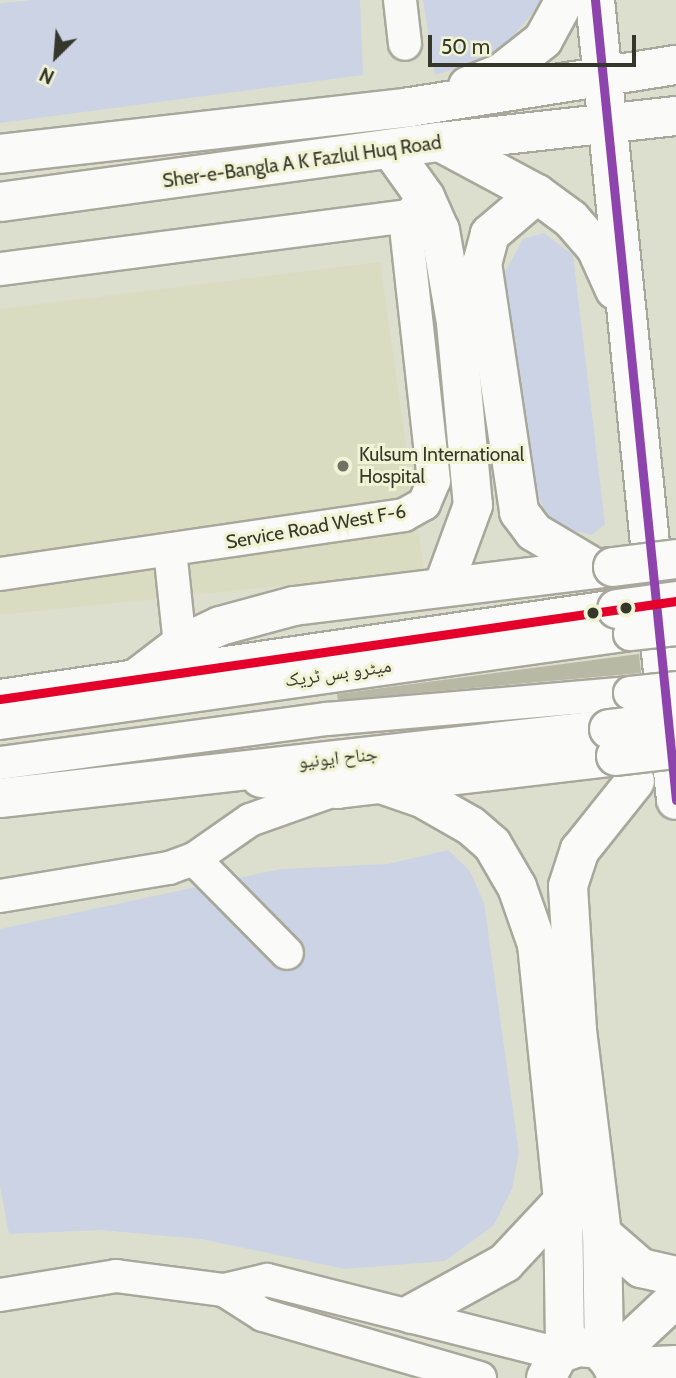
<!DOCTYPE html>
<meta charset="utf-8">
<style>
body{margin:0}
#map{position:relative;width:676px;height:1378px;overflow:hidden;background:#dddfce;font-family:Cabin,"Noto Naskh Arabic",sans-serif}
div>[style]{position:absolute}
.built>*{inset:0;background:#d9dcc0}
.green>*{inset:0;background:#cbd3e4}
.building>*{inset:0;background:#b7b9a4}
.roads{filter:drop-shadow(2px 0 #a7a89b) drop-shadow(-2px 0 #a7a89b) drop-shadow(0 2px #a7a89b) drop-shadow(0 -2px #a7a89b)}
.minor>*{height:32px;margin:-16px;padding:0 16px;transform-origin:16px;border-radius:16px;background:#fafaf8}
.major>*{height:38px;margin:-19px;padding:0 19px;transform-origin:19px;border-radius:19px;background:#fafaf8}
.bridges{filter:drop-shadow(2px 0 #a7a89b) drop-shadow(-2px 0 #a7a89b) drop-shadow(0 2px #a7a89b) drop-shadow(0 -2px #a7a89b)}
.minor-bridge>*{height:32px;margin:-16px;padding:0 16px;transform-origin:16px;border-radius:16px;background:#fafaf8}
.major-bridge>*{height:38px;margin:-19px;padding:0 19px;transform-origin:19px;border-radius:19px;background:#fafaf8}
.bus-1>*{height:9px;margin:-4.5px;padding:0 4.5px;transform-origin:4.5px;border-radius:4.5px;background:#8e44ad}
.bus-2>*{height:9px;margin:-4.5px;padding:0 4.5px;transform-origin:4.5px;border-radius:4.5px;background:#e4002b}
.dots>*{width:19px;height:19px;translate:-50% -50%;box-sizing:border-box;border:4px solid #f0f4d4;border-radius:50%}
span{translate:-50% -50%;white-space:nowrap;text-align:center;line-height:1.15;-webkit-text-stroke:6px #f0f4d4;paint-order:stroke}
.street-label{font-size:19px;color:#36372b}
.poi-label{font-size:19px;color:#36372b}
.left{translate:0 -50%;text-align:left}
.north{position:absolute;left:21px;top:21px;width:70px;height:70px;-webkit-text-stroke:5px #f0f4d4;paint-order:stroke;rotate:205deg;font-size:19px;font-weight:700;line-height:28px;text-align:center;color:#36372b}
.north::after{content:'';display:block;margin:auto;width:24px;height:32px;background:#36372b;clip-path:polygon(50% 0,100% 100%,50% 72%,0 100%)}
.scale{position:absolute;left:428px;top:35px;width:208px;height:32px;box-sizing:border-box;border:4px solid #36372b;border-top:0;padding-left:9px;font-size:21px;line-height:24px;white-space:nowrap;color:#36372b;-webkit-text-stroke:5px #f0f4d4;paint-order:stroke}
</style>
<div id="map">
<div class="built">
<i style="clip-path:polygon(380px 262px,424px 571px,0 615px,0 309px)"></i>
</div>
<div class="green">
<i style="clip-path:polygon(34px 0,360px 0,363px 75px,0 123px,0 3px)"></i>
<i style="clip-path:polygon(423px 0,543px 0,496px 57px,435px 75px)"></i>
<i style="clip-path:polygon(544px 233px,573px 255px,605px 524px,592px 535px,561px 527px,544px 511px,534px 482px,504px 274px,523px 239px)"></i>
<i style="clip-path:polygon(448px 850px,470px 871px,484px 903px,519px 1153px,512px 1189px,494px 1225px,445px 1261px,345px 1269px,201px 1239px,101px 1230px,9px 1234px,0 1186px,0 929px,281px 869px,388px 864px)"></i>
</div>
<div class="building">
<i style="clip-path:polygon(639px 654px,641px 673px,338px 700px,337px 694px)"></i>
</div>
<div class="roads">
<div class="minor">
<i style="left:400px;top:0;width:44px;rotate:83.5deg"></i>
<i style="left:0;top:269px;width:412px;rotate:-7.4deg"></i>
<i style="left:170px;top:550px;width:96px;rotate:84deg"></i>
<i style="left:0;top:574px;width:408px;rotate:-8.3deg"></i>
<i style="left:404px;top:515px;width:23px;rotate:-29deg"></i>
<i style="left:424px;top:504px;width:25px;rotate:-67deg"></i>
<i style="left:434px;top:481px;width:256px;rotate:-96.3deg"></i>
<i style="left:406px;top:227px;width:11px;rotate:-75deg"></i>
<i style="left:409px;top:216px;width:25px;rotate:-50deg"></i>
<i style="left:0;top:723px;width:636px;rotate:-8.04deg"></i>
<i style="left:0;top:763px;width:330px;rotate:-7.7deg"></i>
<i style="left:327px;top:719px;width:304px;rotate:-4.9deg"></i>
<i style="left:194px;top:859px;width:132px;rotate:45.3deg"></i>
<i style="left:0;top:896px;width:171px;rotate:-9.4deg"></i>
<i style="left:169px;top:868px;width:27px;rotate:-20deg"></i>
<i style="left:194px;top:859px;width:68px;rotate:-34.9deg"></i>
<i style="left:250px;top:820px;width:92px;rotate:-19.6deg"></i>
<i style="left:224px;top:1290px;width:46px;rotate:32.7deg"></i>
<i style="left:263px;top:1315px;width:226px;rotate:16.2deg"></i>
<i style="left:0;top:1295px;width:118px;rotate:-9.3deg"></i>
<i style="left:116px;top:1276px;width:109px;rotate:7.4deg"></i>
<i style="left:224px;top:1290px;width:44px;rotate:-13.1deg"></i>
<i style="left:267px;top:1280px;width:301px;rotate:14.2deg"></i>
</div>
<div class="major">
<i style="left:595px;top:0;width:804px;rotate:84.22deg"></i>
<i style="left:468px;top:86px;width:34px;rotate:-21deg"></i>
<i style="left:500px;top:74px;width:55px;rotate:-38.3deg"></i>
<i style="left:543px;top:40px;width:46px;rotate:-61.2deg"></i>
<i style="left:440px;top:142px;width:110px;rotate:28.2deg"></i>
<i style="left:537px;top:194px;width:42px;rotate:36.3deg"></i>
<i style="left:571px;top:219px;width:38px;rotate:49deg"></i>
<i style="left:596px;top:248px;width:46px;rotate:65.7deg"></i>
<i style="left:392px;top:151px;width:57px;rotate:54.3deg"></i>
<i style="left:425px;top:197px;width:36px;rotate:66deg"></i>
<i style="left:440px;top:230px;width:94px;rotate:80.2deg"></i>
<i style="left:456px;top:323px;width:183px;rotate:84.7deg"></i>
<i style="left:473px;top:505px;width:87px;rotate:110.1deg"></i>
<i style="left:0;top:154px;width:413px;rotate:-6.5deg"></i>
<i style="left:410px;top:107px;width:269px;rotate:-9deg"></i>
<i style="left:537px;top:194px;width:62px;rotate:139.6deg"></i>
<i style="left:490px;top:234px;width:30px;rotate:105deg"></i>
<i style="left:482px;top:263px;width:252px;rotate:81.5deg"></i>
<i style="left:519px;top:512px;width:25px;rotate:53deg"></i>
<i style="left:534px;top:532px;width:69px;rotate:30.7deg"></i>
<i style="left:0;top:202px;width:444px;rotate:-7.8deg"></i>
<i style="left:440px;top:142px;width:237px;rotate:-6.3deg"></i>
<i style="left:134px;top:680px;width:58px;rotate:-37.3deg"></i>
<i style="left:180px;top:645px;width:44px;rotate:-25.4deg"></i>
<i style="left:220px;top:626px;width:77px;rotate:-15.1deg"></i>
<i style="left:294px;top:606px;width:321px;rotate:-7deg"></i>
<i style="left:0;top:699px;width:624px;rotate:-8.3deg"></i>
<i style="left:261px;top:778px;width:77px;rotate:8.2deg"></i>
<i style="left:337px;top:789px;width:281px;rotate:-6.7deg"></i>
<i style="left:381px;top:784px;width:43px;rotate:18.9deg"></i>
<i style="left:422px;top:798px;width:56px;rotate:29.7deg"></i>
<i style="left:471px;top:826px;width:28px;rotate:41deg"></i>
<i style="left:492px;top:844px;width:50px;rotate:59.8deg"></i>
<i style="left:517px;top:887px;width:60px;rotate:70.7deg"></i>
<i style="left:537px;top:944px;width:258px;rotate:84.2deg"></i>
<i style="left:563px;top:1201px;width:85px;rotate:133.1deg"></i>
<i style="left:505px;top:1263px;width:106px;rotate:151.3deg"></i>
<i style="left:0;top:798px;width:613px;rotate:-6.46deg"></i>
<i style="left:563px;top:1201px;width:149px;rotate:89.2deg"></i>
<i style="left:602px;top:1234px;width:52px;rotate:41.1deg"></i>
<i style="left:641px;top:1268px;width:36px;rotate:13deg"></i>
<i style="left:604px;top:1355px;width:121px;rotate:-90.9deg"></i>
<i style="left:602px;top:1234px;width:206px;rotate:-97deg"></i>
<i style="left:577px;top:1030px;width:144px;rotate:-93.6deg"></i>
<i style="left:568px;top:886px;width:38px;rotate:-72deg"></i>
<i style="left:580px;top:850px;width:88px;rotate:-51.4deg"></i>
<i style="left:609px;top:1361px;width:92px;rotate:-43.2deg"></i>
<i style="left:613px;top:1368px;width:63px;rotate:-2.7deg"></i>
<i style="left:546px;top:1378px;width:27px;rotate:-62deg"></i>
<i style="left:559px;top:1354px;width:20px;rotate:-20deg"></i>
<i style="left:578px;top:1347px;width:12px;rotate:5deg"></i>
</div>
</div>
<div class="bridges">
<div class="minor-bridge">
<i style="left:630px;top:634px;width:46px;rotate:-6.2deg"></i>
<i style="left:630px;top:693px;width:46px;rotate:-6.2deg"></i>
</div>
<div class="major-bridge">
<i style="left:613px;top:567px;width:64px;rotate:-7.2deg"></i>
<i style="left:617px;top:609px;width:60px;rotate:-7.7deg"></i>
<i style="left:609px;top:729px;width:67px;rotate:-6.8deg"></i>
<i style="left:616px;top:756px;width:60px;rotate:-6.7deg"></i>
</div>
</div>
<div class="bus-1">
<i style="left:595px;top:0;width:804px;rotate:84.22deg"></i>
</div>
<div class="bus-2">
<i style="left:0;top:699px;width:683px;rotate:-8.25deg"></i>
</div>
<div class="dots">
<i style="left:343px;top:466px;background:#707264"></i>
<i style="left:626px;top:608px;background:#36372b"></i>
<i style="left:593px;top:613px;background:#36372b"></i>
</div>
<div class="street-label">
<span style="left:302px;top:162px;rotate:-8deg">Sher-e-Bangla A K Fazlul Huq Road</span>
<span style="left:316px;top:527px;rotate:-10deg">Service Road West F-6</span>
<span style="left:338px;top:673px;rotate:-8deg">میٹرو بس ٹریک</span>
<span style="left:338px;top:758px;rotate:-6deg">جناح ایونیو</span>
</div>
<div class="poi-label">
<span class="left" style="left:359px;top:466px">Kulsum International<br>Hospital</span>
</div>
<div class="north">N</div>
<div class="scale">50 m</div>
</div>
